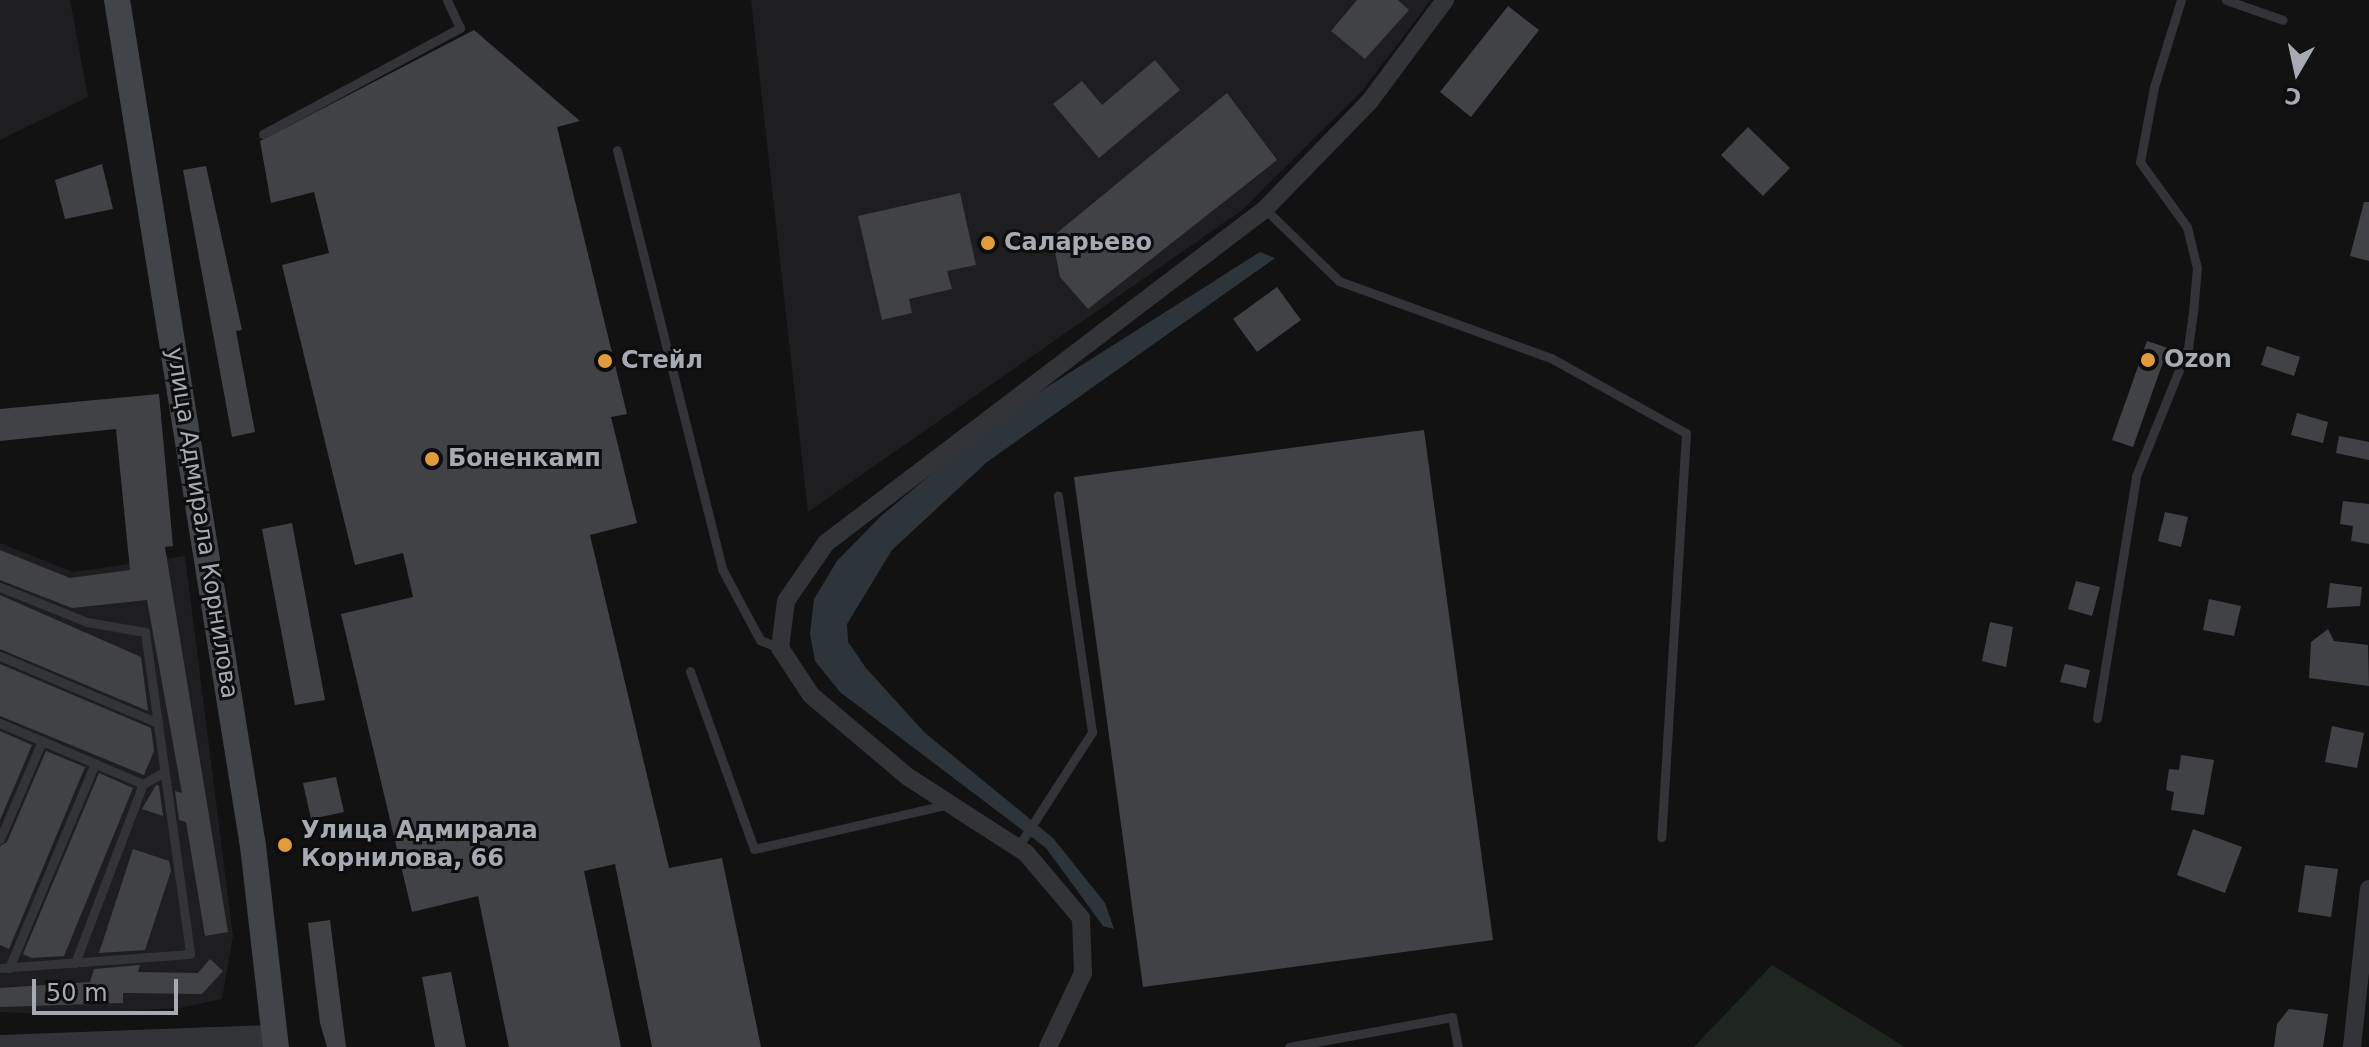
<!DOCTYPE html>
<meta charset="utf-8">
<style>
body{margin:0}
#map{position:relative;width:2369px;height:1047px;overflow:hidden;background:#121213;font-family:"DejaVu Sans",sans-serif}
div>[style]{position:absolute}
.built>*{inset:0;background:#1e1e20}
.green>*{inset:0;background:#1f261f}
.water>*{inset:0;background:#2d353b}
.building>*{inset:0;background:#414246}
.service>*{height:9px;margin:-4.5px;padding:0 4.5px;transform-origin:4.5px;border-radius:4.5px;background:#333438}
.minor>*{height:18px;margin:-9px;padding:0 9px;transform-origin:9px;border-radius:9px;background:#333438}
.tertiary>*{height:24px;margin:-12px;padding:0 12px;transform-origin:12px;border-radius:12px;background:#333438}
.secondary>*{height:26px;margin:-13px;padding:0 13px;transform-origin:13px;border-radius:13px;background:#414448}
.dots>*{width:22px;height:22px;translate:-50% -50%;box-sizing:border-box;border:4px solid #0d0d0e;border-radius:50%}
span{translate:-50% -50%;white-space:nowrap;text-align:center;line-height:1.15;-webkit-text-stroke:6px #0d0d0e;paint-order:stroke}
.poi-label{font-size:24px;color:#a5aab3;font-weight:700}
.left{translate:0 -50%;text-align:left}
.street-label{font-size:24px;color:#a5aab3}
.north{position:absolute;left:2257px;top:32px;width:80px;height:80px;-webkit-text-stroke:6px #0d0d0e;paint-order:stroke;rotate:189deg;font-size:22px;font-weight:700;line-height:32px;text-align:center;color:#a5aab3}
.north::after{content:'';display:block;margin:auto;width:28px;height:36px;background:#a5aab3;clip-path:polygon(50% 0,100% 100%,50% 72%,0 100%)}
.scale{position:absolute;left:32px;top:979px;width:146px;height:36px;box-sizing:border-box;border:4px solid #a5aab3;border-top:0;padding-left:10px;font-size:24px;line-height:28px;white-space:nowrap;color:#a5aab3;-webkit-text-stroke:6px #0d0d0e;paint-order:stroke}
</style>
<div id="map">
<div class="built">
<i style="clip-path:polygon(0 0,70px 0,88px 97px,0 140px)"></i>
<i style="clip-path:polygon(751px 0,1431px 0,1361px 92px,1241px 211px,808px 512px)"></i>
<i style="clip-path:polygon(0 543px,73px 572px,185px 556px,233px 936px,222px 999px,180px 1008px,66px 1015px,0 1012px)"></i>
</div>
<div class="green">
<i style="clip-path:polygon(1772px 965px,1905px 1047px,1694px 1047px)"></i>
</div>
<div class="water">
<i style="clip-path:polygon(1260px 252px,1275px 258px,987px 462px,892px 550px,847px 624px,848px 642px,866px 668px,924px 732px,1053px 838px,1105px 903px,1114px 929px,1103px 926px,1046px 848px,840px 692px,815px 661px,810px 634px,814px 599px,837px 561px,881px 516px,1000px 417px)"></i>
</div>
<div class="building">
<i style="clip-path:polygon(1357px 0,1398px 0,1409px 10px,1365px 59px,1331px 31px)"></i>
<i style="clip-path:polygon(1508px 6px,1539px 30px,1471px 117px,1440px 92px)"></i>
<i style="clip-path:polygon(474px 30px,580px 121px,557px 127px,627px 414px,611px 417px,637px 523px,590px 535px,669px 868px,722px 858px,761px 1047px,652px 1047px,615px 864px,584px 871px,621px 1047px,509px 1047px,478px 896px,412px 912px,341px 614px,413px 597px,403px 553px,355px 565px,282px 265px,329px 253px,314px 192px,271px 203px,260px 141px)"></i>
<i style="clip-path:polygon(1155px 60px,1180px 90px,1099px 158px,1053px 104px,1082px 81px,1102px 105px)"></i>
<i style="clip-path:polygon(1227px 93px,1277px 160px,1088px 309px,1060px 277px,1052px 237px)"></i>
<i style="clip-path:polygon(1748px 127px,1790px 168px,1763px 196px,1721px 155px)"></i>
<i style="clip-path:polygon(102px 164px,113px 209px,65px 219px,55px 180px)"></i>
<i style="clip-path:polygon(206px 166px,242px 330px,236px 331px,255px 432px,232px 437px,183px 170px)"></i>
<i style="clip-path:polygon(960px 193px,976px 265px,947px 271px,952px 289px,909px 299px,912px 313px,882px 320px,858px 216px)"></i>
<i style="clip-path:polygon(2364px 202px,2369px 202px,2369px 261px,2350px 256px)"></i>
<i style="clip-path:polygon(1277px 287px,1301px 320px,1257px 352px,1233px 319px)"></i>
<i style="clip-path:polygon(2147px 341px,2168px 348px,2133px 447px,2112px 440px)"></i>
<i style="clip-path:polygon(2267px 346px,2300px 357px,2294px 376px,2261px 365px)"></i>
<i style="clip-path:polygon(159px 394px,173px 546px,165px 547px,228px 932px,205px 936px,186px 822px,179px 820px,175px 791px,182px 793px,147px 600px,72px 608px,0 580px,0 550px,70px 578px,130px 570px,116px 429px,0 441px,0 409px)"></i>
<i style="clip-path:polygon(2297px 413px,2328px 422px,2323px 443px,2291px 435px)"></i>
<i style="clip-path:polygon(1424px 430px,1493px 940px,1143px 987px,1074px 477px)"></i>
<i style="clip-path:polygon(2339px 436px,2369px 442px,2369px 460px,2336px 453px)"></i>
<i style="clip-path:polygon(2343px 501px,2369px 504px,2369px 544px,2351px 541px,2353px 526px,2340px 524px)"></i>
<i style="clip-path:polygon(2165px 512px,2188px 517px,2181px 547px,2158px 541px)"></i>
<i style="clip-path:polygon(292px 523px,325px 700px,295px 705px,262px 529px)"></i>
<i style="clip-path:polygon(2076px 581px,2100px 587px,2092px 616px,2068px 609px)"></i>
<i style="clip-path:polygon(2330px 583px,2362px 587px,2360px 606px,2327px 608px)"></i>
<i style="clip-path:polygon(0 595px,141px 657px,148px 711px,0 649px)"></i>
<i style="clip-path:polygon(2209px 599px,2241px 606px,2234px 636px,2203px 630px)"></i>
<i style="clip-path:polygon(1990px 622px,2013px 627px,2006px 667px,1982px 661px)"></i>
<i style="clip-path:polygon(2328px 629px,2334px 641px,2368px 645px,2369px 686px,2309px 678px,2311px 642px)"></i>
<i style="clip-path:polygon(0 664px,151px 728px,154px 751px,144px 775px,0 716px)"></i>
<i style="clip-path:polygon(2065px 664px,2090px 670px,2086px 688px,2060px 682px)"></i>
<i style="clip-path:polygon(2332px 726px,2364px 733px,2357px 768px,2325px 762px)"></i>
<i style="clip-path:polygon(0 731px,32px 745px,0 820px)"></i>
<i style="clip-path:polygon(46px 751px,85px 767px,9px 949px,0 945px,0 846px,7px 842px)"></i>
<i style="clip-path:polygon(2181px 755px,2214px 760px,2204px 815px,2171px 810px,2174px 792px,2166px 790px,2169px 769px,2179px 770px)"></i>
<i style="clip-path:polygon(99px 773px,133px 788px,64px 956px,32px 958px,23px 954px)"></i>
<i style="clip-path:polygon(336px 777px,344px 812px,311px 819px,303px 783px)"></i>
<i style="clip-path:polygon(156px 785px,159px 786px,163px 816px,142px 809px)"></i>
<i style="clip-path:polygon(2193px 829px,2242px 847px,2225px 893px,2177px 875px)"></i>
<i style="clip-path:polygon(133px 849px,169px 861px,171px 871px,145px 950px,99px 953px)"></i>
<i style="clip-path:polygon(2305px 865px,2338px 869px,2331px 917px,2298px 912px)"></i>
<i style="clip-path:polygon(330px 920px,346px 1047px,327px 1047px,320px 1023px,308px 923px)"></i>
<i style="clip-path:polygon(210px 959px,223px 971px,202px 994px,123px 993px,123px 1003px,0 1007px,0 988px,90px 982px,94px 969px,140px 965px,138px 972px,198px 973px)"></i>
<i style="clip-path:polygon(451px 972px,466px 1047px,435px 1047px,422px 977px)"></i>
<i style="clip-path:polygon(2289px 1009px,2328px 1014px,2323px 1047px,2274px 1047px,2277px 1024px)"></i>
</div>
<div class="service">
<i style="left:2226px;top:0;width:60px;rotate:19.3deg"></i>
<i style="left:263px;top:134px;width:224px;rotate:-28.3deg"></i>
<i style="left:460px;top:28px;width:31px;rotate:-115deg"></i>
<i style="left:617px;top:150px;width:432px;rotate:75.9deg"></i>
<i style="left:722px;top:569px;width:81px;rotate:61.8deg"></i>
<i style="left:760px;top:640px;width:22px;rotate:22deg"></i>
<i style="left:1265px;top:209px;width:103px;rotate:44.2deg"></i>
<i style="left:1339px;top:281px;width:226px;rotate:20deg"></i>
<i style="left:1551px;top:358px;width:154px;rotate:29.1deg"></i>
<i style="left:1686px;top:433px;width:405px;rotate:93.5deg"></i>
<i style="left:0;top:587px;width:94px;rotate:21.9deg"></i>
<i style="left:87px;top:622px;width:59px;rotate:9.8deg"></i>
<i style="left:145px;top:632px;width:325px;rotate:82deg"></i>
<i style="left:190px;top:954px;width:191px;rotate:175.8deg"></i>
<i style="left:0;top:656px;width:172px;rotate:23deg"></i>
<i style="left:690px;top:671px;width:189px;rotate:70.2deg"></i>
<i style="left:754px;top:849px;width:200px;rotate:-13deg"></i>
<i style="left:2097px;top:718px;width:245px;rotate:-80.8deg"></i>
<i style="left:2136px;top:476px;width:138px;rotate:-67.9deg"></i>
<i style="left:2188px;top:348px;width:36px;rotate:-82deg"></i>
<i style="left:2193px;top:312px;width:44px;rotate:-84.8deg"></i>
<i style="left:2197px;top:268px;width:42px;rotate:-103.7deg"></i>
<i style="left:2187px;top:227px;width:80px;rotate:-125.9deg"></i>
<i style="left:2140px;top:162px;width:76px;rotate:-79.4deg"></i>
<i style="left:2154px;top:87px;width:91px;rotate:-72.8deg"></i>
<i style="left:0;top:723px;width:155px;rotate:23.1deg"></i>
<i style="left:0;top:839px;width:107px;rotate:-66.8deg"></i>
<i style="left:1018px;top:847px;width:137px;rotate:-57.2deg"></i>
<i style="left:1092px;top:732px;width:239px;rotate:-98.2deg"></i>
<i style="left:75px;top:963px;width:191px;rotate:-69.2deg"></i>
<i style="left:143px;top:784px;width:24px;rotate:-30deg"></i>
<i style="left:9px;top:968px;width:222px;rotate:-67.2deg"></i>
<i style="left:1289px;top:1047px;width:166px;rotate:-10.4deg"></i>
<i style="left:1452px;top:1017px;width:31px;rotate:79deg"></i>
</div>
<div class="minor">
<i style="left:1048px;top:1047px;width:82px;rotate:-64.7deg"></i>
<i style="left:1083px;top:973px;width:55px;rotate:-92.1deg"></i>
<i style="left:1081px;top:918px;width:85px;rotate:-130.2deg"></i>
<i style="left:1026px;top:853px;width:140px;rotate:-147.2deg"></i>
<i style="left:908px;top:777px;width:127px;rotate:-139.8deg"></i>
<i style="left:811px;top:695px;width:56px;rotate:-123.4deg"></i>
<i style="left:780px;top:648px;width:47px;rotate:-82.7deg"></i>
<i style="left:786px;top:601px;width:70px;rotate:-55.4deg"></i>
<i style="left:826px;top:543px;width:552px;rotate:-37.26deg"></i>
<i style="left:1265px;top:209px;width:151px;rotate:-45.8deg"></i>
<i style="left:1370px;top:101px;width:126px;rotate:-53.4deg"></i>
<i style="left:2352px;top:1047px;width:159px;rotate:-83.9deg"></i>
</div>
<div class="tertiary">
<i style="left:0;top:1047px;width:275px;rotate:-2.1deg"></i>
</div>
<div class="secondary">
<i style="left:117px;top:0;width:857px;rotate:80.87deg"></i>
<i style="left:253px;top:846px;width:202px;rotate:83.5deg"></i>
</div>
<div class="dots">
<i style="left:988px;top:243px;background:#e09b3d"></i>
<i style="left:2148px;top:360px;background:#e09b3d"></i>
<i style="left:605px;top:361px;background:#e09b3d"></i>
<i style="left:432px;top:459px;background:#e09b3d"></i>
<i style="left:285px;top:845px;background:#e09b3d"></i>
</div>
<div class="poi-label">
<span class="left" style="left:1004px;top:243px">Саларьево</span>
<span class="left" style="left:2164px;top:360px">Ozon</span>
<span class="left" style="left:621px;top:361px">Стейл</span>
<span class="left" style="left:448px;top:459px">Боненкамп</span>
<span class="left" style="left:301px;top:845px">Улица Адмирала<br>Корнилова, 66</span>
</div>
<div class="street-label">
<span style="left:202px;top:523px;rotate:81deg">улица Адмирала Корнилова</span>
</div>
<div class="north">С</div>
<div class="scale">50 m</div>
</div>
